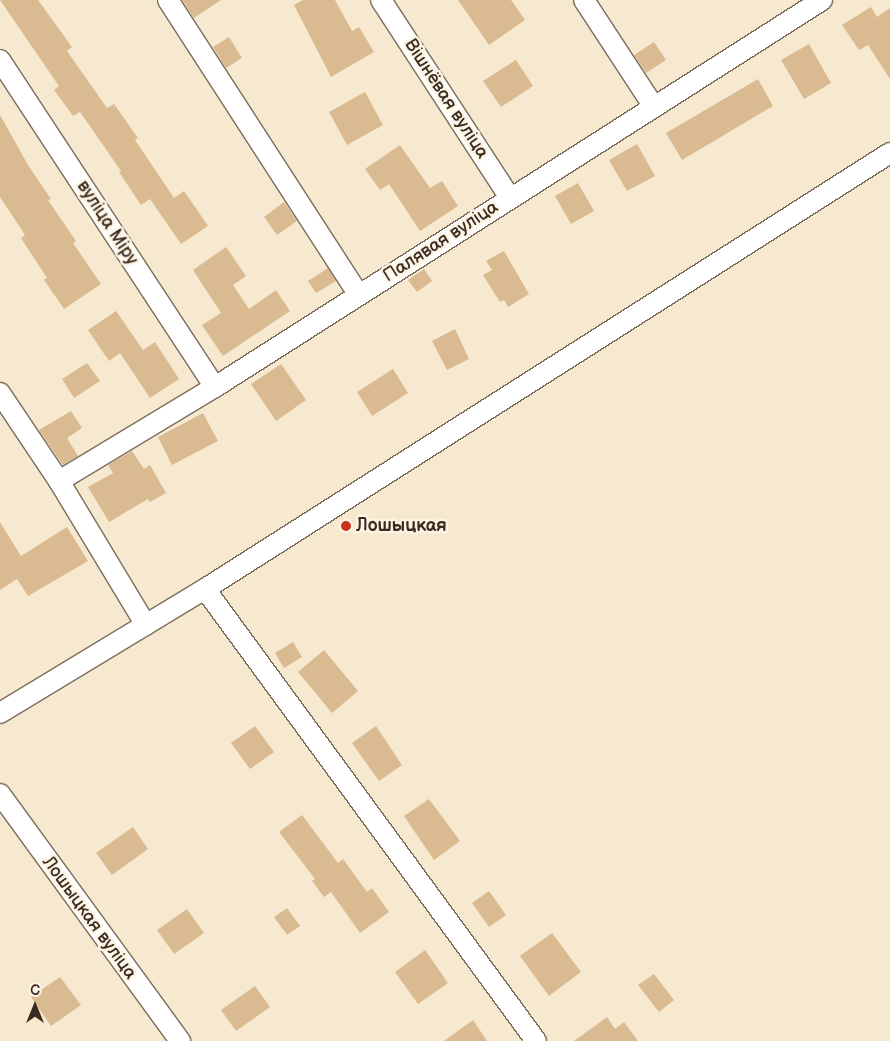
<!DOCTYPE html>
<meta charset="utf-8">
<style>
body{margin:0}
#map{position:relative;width:890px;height:1041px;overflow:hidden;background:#f6e9d0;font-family:"Balsamiq Sans",sans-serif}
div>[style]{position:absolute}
.building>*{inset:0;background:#daba91}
.roads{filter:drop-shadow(1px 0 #7c6d5c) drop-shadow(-1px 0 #7c6d5c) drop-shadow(0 1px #7c6d5c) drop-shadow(0 -1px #7c6d5c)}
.minor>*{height:20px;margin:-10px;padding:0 10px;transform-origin:10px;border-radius:10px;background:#fff}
.dots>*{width:14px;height:14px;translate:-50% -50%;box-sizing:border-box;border:2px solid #fcf5e5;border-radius:50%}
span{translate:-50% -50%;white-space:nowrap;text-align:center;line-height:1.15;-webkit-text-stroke:5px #fcf5e5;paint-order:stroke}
.street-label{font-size:18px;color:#3b2a1e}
.poi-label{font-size:18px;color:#3b2a1e;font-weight:700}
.left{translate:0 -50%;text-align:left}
.north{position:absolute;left:10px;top:981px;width:50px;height:50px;-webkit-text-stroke:4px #fcf5e5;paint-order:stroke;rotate:0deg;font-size:14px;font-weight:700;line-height:20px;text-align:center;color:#3b2a1e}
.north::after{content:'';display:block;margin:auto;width:18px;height:22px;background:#3b2a1e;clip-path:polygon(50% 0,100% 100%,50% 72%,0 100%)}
</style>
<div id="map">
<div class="building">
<i style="clip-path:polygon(0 0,38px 0,72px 47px,67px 51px,107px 108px,114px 104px,138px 138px,135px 140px,174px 198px,184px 191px,208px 226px,181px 244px,150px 199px,141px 205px,119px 172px,121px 171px,80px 112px,73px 116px,54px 90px,59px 86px)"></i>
<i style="clip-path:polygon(182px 0,221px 0,194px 18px)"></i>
<i style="clip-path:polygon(303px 0,335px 0,352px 31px,359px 27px,374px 52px,331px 77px,294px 5px)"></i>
<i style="clip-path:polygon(458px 0,511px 0,525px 20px,489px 45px)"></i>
<i style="clip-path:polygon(871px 7px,877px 17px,890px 8px,890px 79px,868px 45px,859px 50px,842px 25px)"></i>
<i style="clip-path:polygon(229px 37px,242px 58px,226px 68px,213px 47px)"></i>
<i style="clip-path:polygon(654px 42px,666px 60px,646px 73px,634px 55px)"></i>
<i style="clip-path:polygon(809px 44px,831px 83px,804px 99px,781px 60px)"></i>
<i style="clip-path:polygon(516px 60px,533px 86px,501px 107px,483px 81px)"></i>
<i style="clip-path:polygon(758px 79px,773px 106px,682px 160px,666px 133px)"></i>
<i style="clip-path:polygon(365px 92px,383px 125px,347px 145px,329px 112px)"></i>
<i style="clip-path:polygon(0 115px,28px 165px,51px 199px,48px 200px,76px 241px,73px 243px,101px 284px,64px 309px,44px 280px,47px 278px,21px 238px,25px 235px,0 197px)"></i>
<i style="clip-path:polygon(637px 144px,655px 176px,627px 191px,609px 160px)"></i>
<i style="clip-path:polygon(400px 145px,430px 188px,442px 181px,458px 206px,420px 231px,389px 184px,380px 190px,365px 169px)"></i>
<i style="clip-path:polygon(578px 183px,594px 211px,571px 224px,555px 196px)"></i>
<i style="clip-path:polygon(284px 202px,297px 221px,277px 235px,264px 217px)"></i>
<i style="clip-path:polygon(226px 247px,246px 276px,233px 285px,249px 309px,276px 290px,290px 311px,223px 356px,202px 325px,221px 313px,193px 270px)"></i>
<i style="clip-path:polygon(504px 251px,529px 294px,508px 307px,504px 300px,500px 302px,483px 275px,492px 270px,486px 261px)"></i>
<i style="clip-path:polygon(328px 268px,336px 281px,316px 293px,308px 281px)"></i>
<i style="clip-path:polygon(424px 269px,432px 281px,417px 292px,408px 280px)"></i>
<i style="clip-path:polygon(116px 311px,143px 350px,155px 342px,179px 379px,150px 398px,120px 353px,109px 361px,88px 330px)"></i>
<i style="clip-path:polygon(455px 329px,469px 359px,447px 370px,432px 341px)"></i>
<i style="clip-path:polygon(87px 363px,100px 381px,74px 398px,62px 379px)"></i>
<i style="clip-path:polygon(281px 364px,306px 400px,276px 421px,251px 384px)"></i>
<i style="clip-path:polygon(393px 369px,408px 393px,372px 416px,357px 392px)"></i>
<i style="clip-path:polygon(71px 411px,82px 428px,67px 438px,78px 456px,63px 465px,39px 430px)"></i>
<i style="clip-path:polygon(203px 413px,218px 441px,172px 465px,158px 437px)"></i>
<i style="clip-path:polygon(132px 451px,144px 469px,150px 465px,166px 493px,150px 502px,148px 499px,109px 522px,88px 487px,113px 473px,108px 465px)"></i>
<i style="clip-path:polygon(0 522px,21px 556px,67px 527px,88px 561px,28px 596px,17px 579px,0 590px)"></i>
<i style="clip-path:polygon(293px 642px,302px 657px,284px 668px,275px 653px)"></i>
<i style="clip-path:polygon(324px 650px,358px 691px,332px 713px,298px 672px)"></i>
<i style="clip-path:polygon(255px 726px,274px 752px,250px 769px,231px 743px)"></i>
<i style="clip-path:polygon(376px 726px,402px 765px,379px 781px,352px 743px)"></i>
<i style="clip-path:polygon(429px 799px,460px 841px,434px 860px,404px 816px)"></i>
<i style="clip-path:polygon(302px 815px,338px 863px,343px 859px,367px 892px,372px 888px,389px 912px,360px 933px,331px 892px,324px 897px,312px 881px,315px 879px,279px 832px)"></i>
<i style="clip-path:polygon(133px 827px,148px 849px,112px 875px,96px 853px)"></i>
<i style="clip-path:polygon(489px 891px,506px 915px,489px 927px,472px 903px)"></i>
<i style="clip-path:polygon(287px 908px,300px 926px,287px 935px,274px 917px)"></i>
<i style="clip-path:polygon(187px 909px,204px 933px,174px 954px,157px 930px)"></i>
<i style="clip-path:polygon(552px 933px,581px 972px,549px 996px,520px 956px)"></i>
<i style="clip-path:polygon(425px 950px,448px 983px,418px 1004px,395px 972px)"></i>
<i style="clip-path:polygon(654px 974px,674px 1000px,659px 1012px,638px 985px)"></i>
<i style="clip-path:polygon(60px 977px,81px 1005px,51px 1026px,31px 997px)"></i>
<i style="clip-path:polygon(255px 986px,270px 1007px,236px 1031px,221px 1010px)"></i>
<i style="clip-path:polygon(607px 1017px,615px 1029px,624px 1022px,638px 1041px,574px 1041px)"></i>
<i style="clip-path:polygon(473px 1020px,487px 1041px,444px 1041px)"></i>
</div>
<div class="roads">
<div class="minor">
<i style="left:168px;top:0;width:351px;rotate:57.1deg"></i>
<i style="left:381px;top:0;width:236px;rotate:56.9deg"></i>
<i style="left:584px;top:0;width:128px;rotate:56.8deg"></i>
<i style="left:0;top:60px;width:391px;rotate:56.7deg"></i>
<i style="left:0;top:393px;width:106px;rotate:56.2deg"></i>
<i style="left:59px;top:481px;width:168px;rotate:58.9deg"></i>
<i style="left:59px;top:481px;width:182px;rotate:-31.1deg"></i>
<i style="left:215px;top:387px;width:720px;rotate:-32.52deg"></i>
<i style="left:205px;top:589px;width:560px;rotate:53.78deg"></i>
<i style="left:0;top:713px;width:240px;rotate:-31.2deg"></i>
<i style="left:205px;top:589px;width:812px;rotate:-32.48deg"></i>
<i style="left:0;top:794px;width:306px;rotate:53.9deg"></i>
</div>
</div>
<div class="dots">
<i style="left:346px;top:526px;background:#c8321e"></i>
</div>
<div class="street-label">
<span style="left:446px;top:99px;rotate:57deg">Вішнёвая вуліца</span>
<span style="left:107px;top:223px;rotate:57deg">вуліца Міру</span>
<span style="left:441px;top:242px;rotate:-33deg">Палявая вуліца</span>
<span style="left:89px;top:918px;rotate:54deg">Лошыцкая вуліца</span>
</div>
<div class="poi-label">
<span class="left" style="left:356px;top:526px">Лошыцкая</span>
</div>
<div class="north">С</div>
</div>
